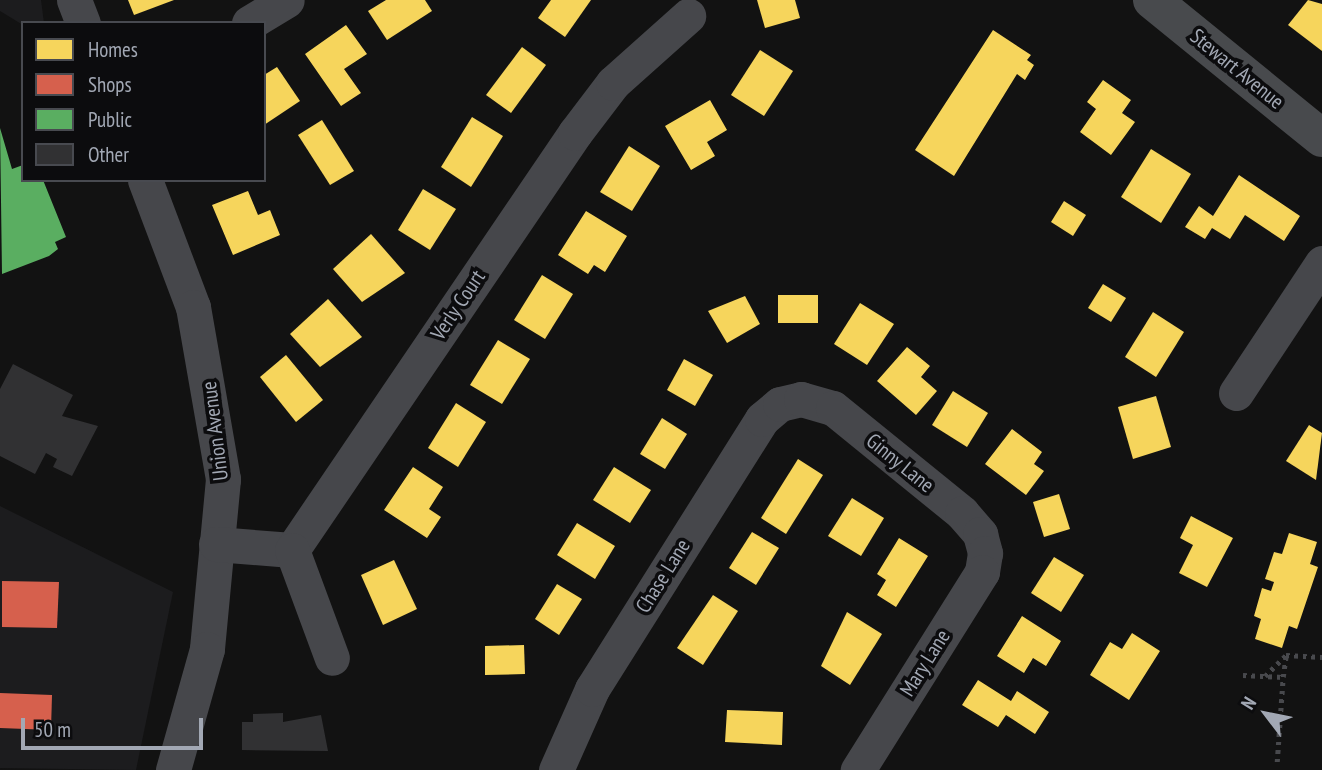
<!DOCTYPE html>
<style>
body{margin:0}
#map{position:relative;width:1322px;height:770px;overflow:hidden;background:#121212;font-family:"PT Sans Narrow",sans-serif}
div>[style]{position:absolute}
.built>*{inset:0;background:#1c1c1e}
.homes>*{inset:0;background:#f6d55c}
.shops>*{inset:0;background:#d6604d}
.public>*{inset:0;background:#5aae61}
.building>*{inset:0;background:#313133}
.path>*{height:4.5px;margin-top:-2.25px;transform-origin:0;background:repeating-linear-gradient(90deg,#48494d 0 3.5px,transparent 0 8.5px)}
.minor>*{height:35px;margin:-17.5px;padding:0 17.5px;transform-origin:17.5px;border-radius:17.5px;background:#46474b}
.major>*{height:38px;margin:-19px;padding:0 19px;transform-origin:19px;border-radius:19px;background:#484a4d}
span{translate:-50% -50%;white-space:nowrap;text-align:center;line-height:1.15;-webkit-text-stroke:7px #0c0c0e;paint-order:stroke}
.street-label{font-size:21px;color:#a2a8b4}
.legend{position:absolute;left:21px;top:21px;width:245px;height:161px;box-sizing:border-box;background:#0c0c0e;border:2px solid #484a50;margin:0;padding:9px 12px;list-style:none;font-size:21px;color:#a2a8b4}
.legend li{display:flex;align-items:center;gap:14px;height:35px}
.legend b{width:35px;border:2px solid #484a50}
.north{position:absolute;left:1231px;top:679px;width:70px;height:70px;-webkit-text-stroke:5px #0c0c0e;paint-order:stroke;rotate:302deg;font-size:19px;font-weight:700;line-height:28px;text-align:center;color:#a2a8b4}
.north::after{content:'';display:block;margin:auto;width:24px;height:32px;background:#a2a8b4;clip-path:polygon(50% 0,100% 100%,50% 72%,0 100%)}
.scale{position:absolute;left:21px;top:718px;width:182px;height:32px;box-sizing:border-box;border:4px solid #a2a8b4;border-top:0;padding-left:9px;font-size:21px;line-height:24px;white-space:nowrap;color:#a2a8b4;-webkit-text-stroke:5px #0c0c0e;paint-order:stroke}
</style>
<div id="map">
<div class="built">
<i style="clip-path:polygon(0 0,41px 0,44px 23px,23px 25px,0 11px)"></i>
<i style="clip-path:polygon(0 506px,173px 592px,136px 770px,0 768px)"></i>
</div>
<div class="homes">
<i style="clip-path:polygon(128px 0,174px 0,134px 15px)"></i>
<i style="clip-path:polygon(386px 0,425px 0,432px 11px,387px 40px,368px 11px)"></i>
<i style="clip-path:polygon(551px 0,591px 0,565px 37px,538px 18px)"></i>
<i style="clip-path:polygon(757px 0,795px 0,800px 18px,765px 28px)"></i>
<i style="clip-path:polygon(1308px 0,1322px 4px,1322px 51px,1288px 25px)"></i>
<i style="clip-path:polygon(346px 25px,367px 54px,344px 69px,361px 93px,341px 106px,305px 54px)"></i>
<i style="clip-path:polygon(993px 30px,1031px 55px,1027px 60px,1034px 65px,1025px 80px,1017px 74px,954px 176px,915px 150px)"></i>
<i style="clip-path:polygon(522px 47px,546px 65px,511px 113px,486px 95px)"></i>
<i style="clip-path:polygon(760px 50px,793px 71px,764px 116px,731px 95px)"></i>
<i style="clip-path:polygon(277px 67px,300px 101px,264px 125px,264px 75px)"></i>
<i style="clip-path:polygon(1103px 80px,1131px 100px,1122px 113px,1135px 122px,1111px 155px,1080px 132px,1096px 109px,1087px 102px)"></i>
<i style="clip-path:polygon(710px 100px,727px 130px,707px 142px,715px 156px,691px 170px,665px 126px)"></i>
<i style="clip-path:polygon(472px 117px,503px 136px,471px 187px,441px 167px)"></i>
<i style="clip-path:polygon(322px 120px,354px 171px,330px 185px,298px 135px)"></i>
<i style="clip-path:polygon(629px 146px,660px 166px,632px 211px,600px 192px)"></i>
<i style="clip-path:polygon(1151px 149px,1191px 174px,1161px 223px,1121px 197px)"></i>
<i style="clip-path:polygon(1239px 175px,1300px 216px,1284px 241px,1245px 215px,1230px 239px,1212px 228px,1205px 239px,1185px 227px,1199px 206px,1213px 216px)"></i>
<i style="clip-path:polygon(423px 189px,456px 209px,430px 250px,398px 230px)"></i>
<i style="clip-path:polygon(248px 191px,258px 215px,270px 210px,280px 235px,233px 255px,212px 205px)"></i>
<i style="clip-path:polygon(1064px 201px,1086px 215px,1073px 236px,1051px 222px)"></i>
<i style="clip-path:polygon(586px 211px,627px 236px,605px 272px,594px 265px,588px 274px,558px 255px)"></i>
<i style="clip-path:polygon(371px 234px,405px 273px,362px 302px,333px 269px)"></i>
<i style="clip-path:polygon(542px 275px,573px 294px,545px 339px,514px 320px)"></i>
<i style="clip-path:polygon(1103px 284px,1126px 298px,1111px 322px,1088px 308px)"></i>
<i style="clip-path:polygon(778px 295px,818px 295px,818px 323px,778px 323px)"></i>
<i style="clip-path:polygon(745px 296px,760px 324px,727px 343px,708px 311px)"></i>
<i style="clip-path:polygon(328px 299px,362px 337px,320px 367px,290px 334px)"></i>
<i style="clip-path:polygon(860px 303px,894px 324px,867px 365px,834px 344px)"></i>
<i style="clip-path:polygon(1153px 312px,1184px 332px,1156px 377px,1125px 357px)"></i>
<i style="clip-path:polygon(498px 340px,530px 359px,502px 404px,470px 385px)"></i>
<i style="clip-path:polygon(907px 347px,930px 366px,921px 377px,937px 391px,916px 415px,877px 381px)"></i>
<i style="clip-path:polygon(286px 355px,323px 400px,296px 422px,260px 377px)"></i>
<i style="clip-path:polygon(684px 359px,713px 375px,695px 406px,667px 390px)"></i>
<i style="clip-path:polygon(953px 391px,988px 413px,967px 447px,932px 425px)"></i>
<i style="clip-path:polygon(1156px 396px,1171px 447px,1133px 459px,1118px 407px)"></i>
<i style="clip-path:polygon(456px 403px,486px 422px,458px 467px,428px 448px)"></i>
<i style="clip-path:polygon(662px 418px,687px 434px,665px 469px,640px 454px)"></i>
<i style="clip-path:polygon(1309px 425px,1322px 433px,1316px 480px,1286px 461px)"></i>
<i style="clip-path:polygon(1012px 429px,1042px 452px,1034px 464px,1044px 471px,1026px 495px,985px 464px)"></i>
<i style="clip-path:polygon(798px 459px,823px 475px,786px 534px,761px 518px)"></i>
<i style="clip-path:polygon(413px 467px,443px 487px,429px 509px,441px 517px,427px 538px,384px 510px)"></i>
<i style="clip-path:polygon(614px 467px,651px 490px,630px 523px,593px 500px)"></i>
<i style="clip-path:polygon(1059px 494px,1070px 529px,1044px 537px,1033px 502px)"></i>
<i style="clip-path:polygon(852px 498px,884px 518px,861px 556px,828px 536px)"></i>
<i style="clip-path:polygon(1191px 516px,1233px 538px,1207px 587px,1179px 573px,1193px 545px,1180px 538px)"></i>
<i style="clip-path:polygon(577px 523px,615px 546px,595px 579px,557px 555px)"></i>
<i style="clip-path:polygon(752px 532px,779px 548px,756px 585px,729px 568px)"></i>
<i style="clip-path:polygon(1289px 533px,1317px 542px,1310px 564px,1318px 567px,1297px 629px,1289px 626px,1282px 648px,1255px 639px,1261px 619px,1254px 616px,1262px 588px,1271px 591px,1274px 582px,1265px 579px,1274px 552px,1282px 554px)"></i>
<i style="clip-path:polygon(899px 538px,928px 556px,896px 607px,877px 595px,886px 580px,877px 574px)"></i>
<i style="clip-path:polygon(1054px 557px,1084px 575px,1061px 612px,1031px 593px)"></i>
<i style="clip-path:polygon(394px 560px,417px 609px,383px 625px,361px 575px)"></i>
<i style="clip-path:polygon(557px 584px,582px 599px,559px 635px,535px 619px)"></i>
<i style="clip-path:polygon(713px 595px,738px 611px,703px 665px,677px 648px)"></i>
<i style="clip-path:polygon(847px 612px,882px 634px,850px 685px,821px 666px)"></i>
<i style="clip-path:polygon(1022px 616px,1061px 641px,1046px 666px,1033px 658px,1024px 673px,997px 656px)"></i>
<i style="clip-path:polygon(1132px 633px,1160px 651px,1129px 700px,1090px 675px,1110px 642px,1122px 649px)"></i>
<i style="clip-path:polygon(524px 645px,525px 674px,485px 675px,485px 646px)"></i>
<i style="clip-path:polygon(978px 680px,1011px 701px,1017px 691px,1049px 712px,1035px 734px,1006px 715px,998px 727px,962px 705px)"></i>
<i style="clip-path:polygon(727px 710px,783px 712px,782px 745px,725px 742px)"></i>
</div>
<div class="shops">
<i style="clip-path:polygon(2px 581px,59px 582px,57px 628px,2px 627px)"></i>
<i style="clip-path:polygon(0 693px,52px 695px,51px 730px,0 728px)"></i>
</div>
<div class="public">
<i style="clip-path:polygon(0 128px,12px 169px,23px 165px,23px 180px,43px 180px,66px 237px,55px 242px,58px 249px,49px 256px,2px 274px)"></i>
</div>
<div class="building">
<i style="clip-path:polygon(13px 364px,73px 395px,62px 416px,98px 426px,72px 476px,53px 467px,57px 459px,46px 453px,35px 474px,0 456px,0 389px)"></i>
<i style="clip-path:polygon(283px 713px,283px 722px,321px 715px,328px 751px,242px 750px,242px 722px,253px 722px,253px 714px)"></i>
</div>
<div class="path">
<i style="left:1243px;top:675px;width:40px;rotate:2.9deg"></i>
<i style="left:1283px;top:677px;width:22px;rotate:-82deg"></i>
<i style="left:1286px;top:655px;width:36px;rotate:3deg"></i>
<i style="left:1265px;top:676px;width:30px;rotate:-45deg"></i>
<i style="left:1277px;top:762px;width:85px;rotate:-86deg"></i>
</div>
<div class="minor">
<i style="left:74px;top:0;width:25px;rotate:69deg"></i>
<i style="left:249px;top:23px;width:44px;rotate:-31.2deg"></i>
<i style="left:145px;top:180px;width:136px;rotate:69.3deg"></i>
<i style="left:193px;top:307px;width:175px;rotate:80.1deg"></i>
<i style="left:223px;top:479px;width:171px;rotate:95.4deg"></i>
<i style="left:207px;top:649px;width:126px;rotate:105.7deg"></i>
<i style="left:1236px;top:393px;width:156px;rotate:-56.5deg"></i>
<i style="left:216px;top:544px;width:76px;rotate:4.5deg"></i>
<i style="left:292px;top:550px;width:504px;rotate:-55.84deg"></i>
<i style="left:575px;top:133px;width:63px;rotate:-52.8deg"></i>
<i style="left:613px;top:83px;width:101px;rotate:-41.8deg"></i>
<i style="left:292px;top:550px;width:115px;rotate:69.7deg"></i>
<i style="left:556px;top:770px;width:89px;rotate:-66deg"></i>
<i style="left:592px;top:689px;width:319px;rotate:-57.8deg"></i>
<i style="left:762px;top:419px;width:23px;rotate:-40deg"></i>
<i style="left:780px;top:404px;width:22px;rotate:-13deg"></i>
<i style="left:801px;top:399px;width:33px;rotate:16deg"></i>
<i style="left:833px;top:408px;width:166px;rotate:39.1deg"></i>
<i style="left:962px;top:513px;width:28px;rotate:49deg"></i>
<i style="left:980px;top:534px;width:20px;rotate:75deg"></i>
<i style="left:985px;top:553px;width:19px;rotate:99deg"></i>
<i style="left:982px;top:572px;width:234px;rotate:122.1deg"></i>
</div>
<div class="major">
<i style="left:1152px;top:0;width:219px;rotate:39.1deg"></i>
</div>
<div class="street-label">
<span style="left:1237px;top:69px;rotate:39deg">Stewart Avenue</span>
<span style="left:458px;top:305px;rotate:-56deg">Verly Court</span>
<span style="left:215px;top:431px;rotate:-97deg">Union Avenue</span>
<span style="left:900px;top:463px;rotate:39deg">Ginny Lane</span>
<span style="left:663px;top:576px;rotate:-58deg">Chase Lane</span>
<span style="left:925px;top:663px;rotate:-58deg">Mary Lane</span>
</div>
<ul class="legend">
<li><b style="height:19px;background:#f6d55c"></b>Homes</li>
<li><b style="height:19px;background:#d6604d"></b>Shops</li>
<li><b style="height:19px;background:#5aae61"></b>Public</li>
<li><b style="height:19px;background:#313133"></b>Other</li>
</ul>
<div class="north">N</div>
<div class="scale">50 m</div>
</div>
